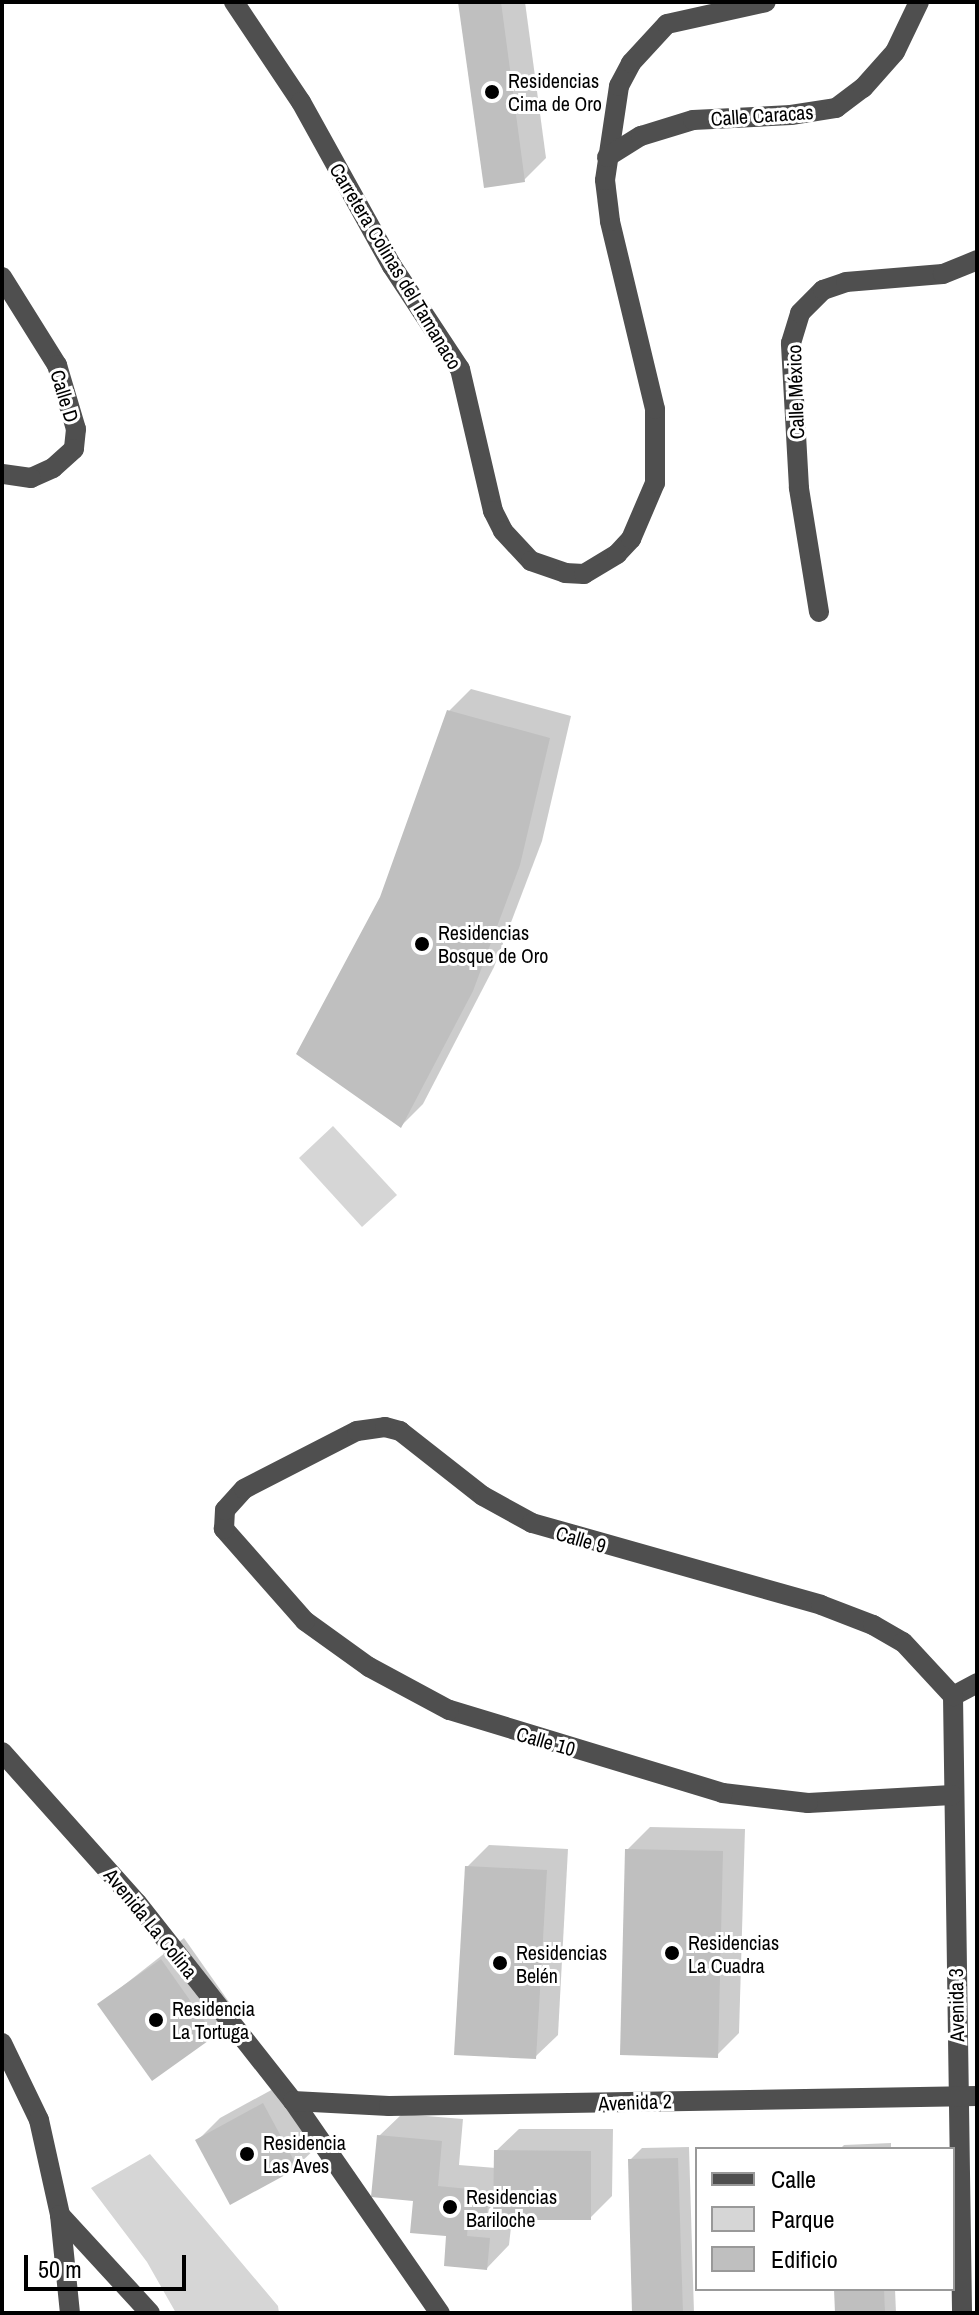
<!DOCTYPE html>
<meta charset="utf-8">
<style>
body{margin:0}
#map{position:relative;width:979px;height:2315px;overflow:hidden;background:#fff;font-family:"Archivo Narrow",sans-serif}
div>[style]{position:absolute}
.green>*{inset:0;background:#d6d6d6}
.shadow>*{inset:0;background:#0003}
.building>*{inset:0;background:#bfbfbf}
.minor>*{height:20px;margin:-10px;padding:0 10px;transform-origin:10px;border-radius:10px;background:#4f4f4f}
.dots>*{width:22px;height:22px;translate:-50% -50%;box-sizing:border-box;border:4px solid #fff;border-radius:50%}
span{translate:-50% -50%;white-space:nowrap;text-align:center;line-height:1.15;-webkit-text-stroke:6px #fff;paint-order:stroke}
.poi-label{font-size:20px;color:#000}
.left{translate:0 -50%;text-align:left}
.street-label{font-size:20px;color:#000}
.frame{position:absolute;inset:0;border:4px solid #000;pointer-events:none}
.legend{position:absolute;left:695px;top:2147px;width:260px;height:144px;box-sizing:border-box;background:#fff;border:2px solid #999;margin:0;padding:10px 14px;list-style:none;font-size:24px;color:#000}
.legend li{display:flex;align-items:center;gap:16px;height:40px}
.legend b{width:40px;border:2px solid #999}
.scale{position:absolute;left:24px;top:2255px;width:162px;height:36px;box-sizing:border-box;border:4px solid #000;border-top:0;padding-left:10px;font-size:24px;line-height:28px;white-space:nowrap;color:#000;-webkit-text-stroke:6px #fff;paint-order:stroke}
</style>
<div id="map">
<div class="green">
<i style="clip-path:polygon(333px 1126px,397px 1195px,362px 1227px,299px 1158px)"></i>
<i style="clip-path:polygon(150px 2154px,278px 2306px,279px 2313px,176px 2313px,147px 2262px,91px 2188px)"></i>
</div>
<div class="shadow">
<i style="clip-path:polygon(461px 2px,525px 2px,546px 158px,524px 180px)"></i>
<i style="clip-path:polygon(471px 689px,571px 716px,542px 841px,494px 967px,423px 1104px,401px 1126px,382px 897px,449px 711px)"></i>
<i style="clip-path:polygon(650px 1827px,745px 1829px,739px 2033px,717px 2055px,627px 1850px)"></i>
<i style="clip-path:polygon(489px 1845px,568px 1849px,558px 2035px,535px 2057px,467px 1867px)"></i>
<i style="clip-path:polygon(184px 1938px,236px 2012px,152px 2079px,100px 2004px)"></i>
<i style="clip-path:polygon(286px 2082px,320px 2144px,297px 2166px,231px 2203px,197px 2141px,220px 2118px)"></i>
<i style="clip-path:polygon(evenodd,402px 2114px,463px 2119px,459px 2165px,496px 2168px,496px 2151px,519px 2129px,613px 2129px,612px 2196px,590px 2218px,512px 2218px,509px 2245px,487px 2268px,415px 2199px,379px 2136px,402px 2114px,496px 2202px,495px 2215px,488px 2214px,489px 2209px,496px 2202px)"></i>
<i style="clip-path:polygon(891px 2143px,891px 2149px,840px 2149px,844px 2145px)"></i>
<i style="clip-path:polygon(689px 2147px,694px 2313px,634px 2313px,630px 2160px,642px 2148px)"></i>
<i style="clip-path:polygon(836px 2289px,895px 2289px,896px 2313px,837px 2313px)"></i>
</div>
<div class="building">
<i style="clip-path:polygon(458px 2px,501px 2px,525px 182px,484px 188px)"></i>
<i style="clip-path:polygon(447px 710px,550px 738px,520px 865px,473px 991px,401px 1128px,296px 1054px,380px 897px)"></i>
<i style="clip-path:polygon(625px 1849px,723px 1851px,718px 2058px,620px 2055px)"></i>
<i style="clip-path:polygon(465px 1866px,547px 1870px,536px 2059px,454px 2055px)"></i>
<i style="clip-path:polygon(161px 1959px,215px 2036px,152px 2081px,97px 2004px)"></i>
<i style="clip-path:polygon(263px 2103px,298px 2168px,230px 2205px,195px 2140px)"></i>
<i style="clip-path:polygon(377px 2135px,442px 2141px,438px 2186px,489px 2191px,487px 2214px,469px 2212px,467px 2236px,490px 2238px,487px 2270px,444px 2266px,446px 2236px,410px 2233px,413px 2201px,371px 2197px)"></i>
<i style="clip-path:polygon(494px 2150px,591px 2151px,591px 2220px,493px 2220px)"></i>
<i style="clip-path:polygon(678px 2158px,683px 2313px,632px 2313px,628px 2159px)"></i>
<i style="clip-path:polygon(834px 2289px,884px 2289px,885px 2313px,835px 2313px)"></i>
</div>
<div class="minor">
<i style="left:234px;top:2px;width:120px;rotate:56.2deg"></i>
<i style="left:301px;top:102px;width:188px;rotate:61deg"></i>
<i style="left:392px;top:266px;width:123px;rotate:56.6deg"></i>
<i style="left:460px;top:369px;width:146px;rotate:76.9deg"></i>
<i style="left:493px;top:511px;width:22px;rotate:63deg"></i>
<i style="left:503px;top:531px;width:41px;rotate:47deg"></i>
<i style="left:531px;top:561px;width:36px;rotate:19deg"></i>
<i style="left:565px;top:573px;width:19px;rotate:3deg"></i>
<i style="left:584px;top:574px;width:39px;rotate:-31deg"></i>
<i style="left:617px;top:554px;width:21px;rotate:-47deg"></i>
<i style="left:631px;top:539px;width:61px;rotate:-66.8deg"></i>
<i style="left:655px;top:483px;width:74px;rotate:-90deg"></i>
<i style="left:655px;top:409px;width:193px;rotate:-103.5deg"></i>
<i style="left:610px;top:221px;width:41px;rotate:-97deg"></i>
<i style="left:605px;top:180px;width:95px;rotate:-81.5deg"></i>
<i style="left:619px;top:86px;width:26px;rotate:-62deg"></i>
<i style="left:631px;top:63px;width:53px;rotate:-47.3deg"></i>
<i style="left:667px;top:24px;width:101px;rotate:-12.5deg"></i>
<i style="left:607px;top:157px;width:40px;rotate:-32deg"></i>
<i style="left:641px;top:136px;width:54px;rotate:-17.1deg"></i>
<i style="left:693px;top:120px;width:98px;rotate:-2.9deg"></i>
<i style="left:791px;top:115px;width:46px;rotate:-8.8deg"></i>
<i style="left:836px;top:108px;width:34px;rotate:-37deg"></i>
<i style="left:863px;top:88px;width:48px;rotate:-48.4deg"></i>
<i style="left:895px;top:52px;width:55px;rotate:-64.4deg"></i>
<i style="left:2px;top:277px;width:104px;rotate:58deg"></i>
<i style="left:57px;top:365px;width:67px;rotate:73.5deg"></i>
<i style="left:76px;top:429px;width:20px;rotate:96deg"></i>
<i style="left:74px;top:449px;width:28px;rotate:138deg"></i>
<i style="left:53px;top:468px;width:24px;rotate:156deg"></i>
<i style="left:31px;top:478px;width:29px;rotate:-172deg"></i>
<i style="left:819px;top:612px;width:126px;rotate:-99.2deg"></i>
<i style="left:799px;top:488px;width:145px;rotate:-93.2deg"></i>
<i style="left:791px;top:343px;width:31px;rotate:-73deg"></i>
<i style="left:800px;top:313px;width:33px;rotate:-45deg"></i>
<i style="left:823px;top:290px;width:24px;rotate:-19deg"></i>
<i style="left:846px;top:282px;width:97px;rotate:-4.7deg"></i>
<i style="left:943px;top:274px;width:37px;rotate:-22deg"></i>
<i style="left:953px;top:1696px;width:617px;rotate:89.16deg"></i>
<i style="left:953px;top:1696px;width:27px;rotate:-28deg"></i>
<i style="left:2px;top:1752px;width:203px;rotate:48.2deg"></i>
<i style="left:137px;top:1903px;width:252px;rotate:51.8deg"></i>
<i style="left:293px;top:2101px;width:258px;rotate:55.3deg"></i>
<i style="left:952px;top:1795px;width:144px;rotate:176.8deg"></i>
<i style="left:808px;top:1803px;width:86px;rotate:-173.3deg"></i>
<i style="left:723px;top:1793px;width:286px;rotate:-163.1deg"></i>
<i style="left:449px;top:1710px;width:91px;rotate:-151.7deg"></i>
<i style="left:369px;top:1667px;width:79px;rotate:-144.3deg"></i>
<i style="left:305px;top:1621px;width:123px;rotate:-131.4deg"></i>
<i style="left:224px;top:1529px;width:19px;rotate:-87deg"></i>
<i style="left:225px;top:1510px;width:28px;rotate:-48deg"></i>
<i style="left:244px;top:1489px;width:127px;rotate:-27.2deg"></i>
<i style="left:357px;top:1431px;width:28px;rotate:-8deg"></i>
<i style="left:385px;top:1427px;width:16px;rotate:15deg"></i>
<i style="left:400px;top:1431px;width:105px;rotate:38.1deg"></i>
<i style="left:483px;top:1496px;width:56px;rotate:28.9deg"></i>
<i style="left:532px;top:1523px;width:300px;rotate:15.8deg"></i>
<i style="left:821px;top:1605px;width:56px;rotate:21deg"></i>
<i style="left:873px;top:1625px;width:34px;rotate:30deg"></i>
<i style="left:903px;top:1642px;width:74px;rotate:47.2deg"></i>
<i style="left:2px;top:2043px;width:85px;rotate:64.3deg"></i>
<i style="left:39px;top:2120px;width:97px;rotate:77.5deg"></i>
<i style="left:60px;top:2215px;width:99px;rotate:84.2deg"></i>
<i style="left:293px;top:2101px;width:96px;rotate:3deg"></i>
<i style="left:389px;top:2106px;width:588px;rotate:-0.97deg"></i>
<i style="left:60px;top:2215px;width:133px;rotate:47.4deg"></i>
</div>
<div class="dots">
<i style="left:492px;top:92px;background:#000"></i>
<i style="left:422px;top:944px;background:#000"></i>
<i style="left:672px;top:1953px;background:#000"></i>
<i style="left:500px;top:1963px;background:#000"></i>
<i style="left:156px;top:2020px;background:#000"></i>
<i style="left:247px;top:2154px;background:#000"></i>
<i style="left:450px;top:2207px;background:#000"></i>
</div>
<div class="poi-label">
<span class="left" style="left:508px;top:92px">Residencias<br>Cima de Oro</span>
<span class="left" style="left:438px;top:944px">Residencias<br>Bosque de Oro</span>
<span class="left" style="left:688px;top:1954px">Residencias<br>La Cuadra</span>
<span class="left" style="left:516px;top:1964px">Residencias<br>Belén</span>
<span class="left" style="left:172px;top:2020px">Residencia<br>La Tortuga</span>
<span class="left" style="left:263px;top:2154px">Residencia<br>Las Aves</span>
<span class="left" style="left:466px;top:2208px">Residencias<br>Bariloche</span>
</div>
<div class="street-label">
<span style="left:762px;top:115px;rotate:-4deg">Calle Caracas</span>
<span style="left:396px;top:266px;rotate:59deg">Carretera Colinas del Tamanaco</span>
<span style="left:795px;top:392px;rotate:-92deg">Calle México</span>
<span style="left:65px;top:396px;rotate:73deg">Calle D</span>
<span style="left:581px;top:1539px;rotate:16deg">Calle 9</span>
<span style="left:546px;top:1741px;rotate:16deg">Calle 10</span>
<span style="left:151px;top:1923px;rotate:51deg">Avenida La Colina</span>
<span style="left:956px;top:2005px;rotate:-91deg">Avenida 3</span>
<span style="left:635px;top:2102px;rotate:-2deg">Avenida 2</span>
</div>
<div class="frame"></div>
<ul class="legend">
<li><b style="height:10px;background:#4f4f4f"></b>Calle</li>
<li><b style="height:22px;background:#d6d6d6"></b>Parque</li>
<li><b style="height:22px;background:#bfbfbf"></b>Edificio</li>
</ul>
<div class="scale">50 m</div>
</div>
